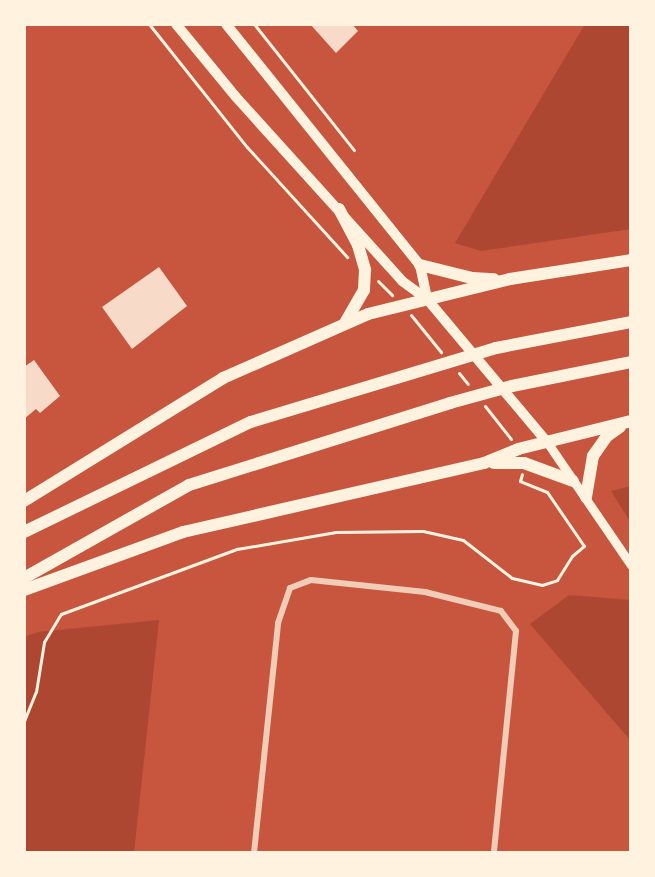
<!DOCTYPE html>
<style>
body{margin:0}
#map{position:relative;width:655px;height:877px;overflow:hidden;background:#c8553d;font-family:"Space Grotesk",sans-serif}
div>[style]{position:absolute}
.green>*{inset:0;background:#ae4732}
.building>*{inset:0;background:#f7dbc8}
.path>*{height:3px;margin:-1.5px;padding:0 1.5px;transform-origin:1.5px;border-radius:1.5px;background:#fff3e0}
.minor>*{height:6px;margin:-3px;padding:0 3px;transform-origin:3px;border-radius:3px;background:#f1ccb7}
.secondary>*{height:9px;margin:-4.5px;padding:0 4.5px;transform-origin:4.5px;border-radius:4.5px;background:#fff3e0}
.primary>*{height:10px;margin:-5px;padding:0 5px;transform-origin:5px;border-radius:5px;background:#fff3e0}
.motorway>*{height:12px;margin:-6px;padding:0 6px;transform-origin:6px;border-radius:6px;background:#fff3e0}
span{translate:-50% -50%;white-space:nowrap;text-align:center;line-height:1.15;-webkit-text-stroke:6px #fff3e0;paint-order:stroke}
.frame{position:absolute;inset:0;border:26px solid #fff3e0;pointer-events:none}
</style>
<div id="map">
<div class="green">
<i style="clip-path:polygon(585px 24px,631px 24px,631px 229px,481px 251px,455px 243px)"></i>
<i style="clip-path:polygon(631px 486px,631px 523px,611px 491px)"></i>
<i style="clip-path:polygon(569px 595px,631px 600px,631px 741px,530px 624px)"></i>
<i style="clip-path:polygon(159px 620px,134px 853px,24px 853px,24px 637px,38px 632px)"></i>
</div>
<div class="building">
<i style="clip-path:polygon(310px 24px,352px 24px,358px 31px,336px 53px)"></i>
<i style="clip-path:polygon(159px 267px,187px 306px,132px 349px,102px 307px)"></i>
<i style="clip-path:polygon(34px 360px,60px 396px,40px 413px,36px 409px,24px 419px,24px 367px)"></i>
</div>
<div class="path">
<i style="left:149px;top:24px;width:157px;rotate:51.5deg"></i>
<i style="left:247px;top:147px;width:149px;rotate:47.7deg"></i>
<i style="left:254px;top:24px;width:161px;rotate:51.6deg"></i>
<i style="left:378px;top:281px;width:20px;rotate:45deg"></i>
<i style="left:411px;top:315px;width:48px;rotate:51deg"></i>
<i style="left:459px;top:373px;width:14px;rotate:51deg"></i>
<i style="left:485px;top:406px;width:42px;rotate:51.8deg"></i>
<i style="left:24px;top:721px;width:31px;rotate:-68deg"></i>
<i style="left:36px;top:692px;width:51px;rotate:-80.9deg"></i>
<i style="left:44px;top:642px;width:33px;rotate:-59deg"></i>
<i style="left:61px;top:614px;width:188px;rotate:-20.3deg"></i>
<i style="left:237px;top:549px;width:99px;rotate:-9.8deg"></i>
<i style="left:335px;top:532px;width:88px;rotate:-0.7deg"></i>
<i style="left:423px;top:531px;width:41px;rotate:12.7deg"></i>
<i style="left:463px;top:540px;width:62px;rotate:37.8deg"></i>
<i style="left:512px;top:578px;width:31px;rotate:13deg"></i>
<i style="left:542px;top:585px;width:16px;rotate:-18deg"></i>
<i style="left:557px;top:580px;width:28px;rotate:-58deg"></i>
<i style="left:572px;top:556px;width:16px;rotate:-40deg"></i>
<i style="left:584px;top:546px;width:65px;rotate:-124.4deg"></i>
<i style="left:547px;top:492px;width:29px;rotate:-158deg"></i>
<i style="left:520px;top:481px;width:7px;rotate:-74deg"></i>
</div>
<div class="minor">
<i style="left:254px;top:853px;width:231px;rotate:-84deg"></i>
<i style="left:278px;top:623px;width:37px;rotate:-71deg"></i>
<i style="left:290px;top:588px;width:22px;rotate:-21deg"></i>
<i style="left:311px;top:580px;width:115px;rotate:6deg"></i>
<i style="left:425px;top:592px;width:78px;rotate:14deg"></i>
<i style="left:501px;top:611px;width:25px;rotate:53deg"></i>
<i style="left:516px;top:631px;width:223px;rotate:95.7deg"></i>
</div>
<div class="secondary">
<i style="left:547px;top:442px;width:149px;rotate:55.7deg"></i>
</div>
<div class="primary">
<i style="left:176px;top:24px;width:94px;rotate:50.6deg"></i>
<i style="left:236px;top:97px;width:248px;rotate:47.9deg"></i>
<i style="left:402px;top:281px;width:31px;rotate:36deg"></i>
<i style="left:427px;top:299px;width:187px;rotate:50deg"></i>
<i style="left:226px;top:24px;width:309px;rotate:51.2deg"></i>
<i style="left:420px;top:265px;width:35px;rotate:78deg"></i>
</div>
<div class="motorway">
<i style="left:339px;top:209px;width:41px;rotate:62.2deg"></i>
<i style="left:358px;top:245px;width:26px;rotate:74deg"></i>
<i style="left:365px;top:270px;width:20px;rotate:93deg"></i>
<i style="left:364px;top:290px;width:38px;rotate:120deg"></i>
<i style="left:420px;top:265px;width:54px;rotate:14deg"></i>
<i style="left:472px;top:278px;width:22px;rotate:3deg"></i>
<i style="left:494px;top:463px;width:30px"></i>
<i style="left:524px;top:463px;width:52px;rotate:20.2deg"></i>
<i style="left:586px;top:497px;width:42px;rotate:-80.3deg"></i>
<i style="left:593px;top:456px;width:24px;rotate:-55deg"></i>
<i style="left:607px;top:436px;width:16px;rotate:-35deg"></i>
<i style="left:24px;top:501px;width:234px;rotate:-31.7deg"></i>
<i style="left:223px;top:378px;width:158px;rotate:-23.8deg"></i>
<i style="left:368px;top:314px;width:146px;rotate:-13.8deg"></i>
<i style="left:510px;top:279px;width:122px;rotate:-8.9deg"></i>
<i style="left:24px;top:532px;width:252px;rotate:-25.9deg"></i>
<i style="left:251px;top:422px;width:256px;rotate:-16.8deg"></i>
<i style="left:496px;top:348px;width:137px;rotate:-10.9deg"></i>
<i style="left:24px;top:578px;width:189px;rotate:-29.4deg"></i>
<i style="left:189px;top:485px;width:274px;rotate:-17.4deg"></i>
<i style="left:450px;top:403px;width:64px;rotate:-15.3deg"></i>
<i style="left:512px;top:386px;width:121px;rotate:-11.4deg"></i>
<i style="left:24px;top:590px;width:169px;rotate:-20deg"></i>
<i style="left:183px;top:532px;width:309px;rotate:-12.9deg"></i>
<i style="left:484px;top:463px;width:37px;rotate:-22deg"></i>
<i style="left:518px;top:449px;width:116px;rotate:-13.9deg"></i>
</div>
<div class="frame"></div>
</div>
